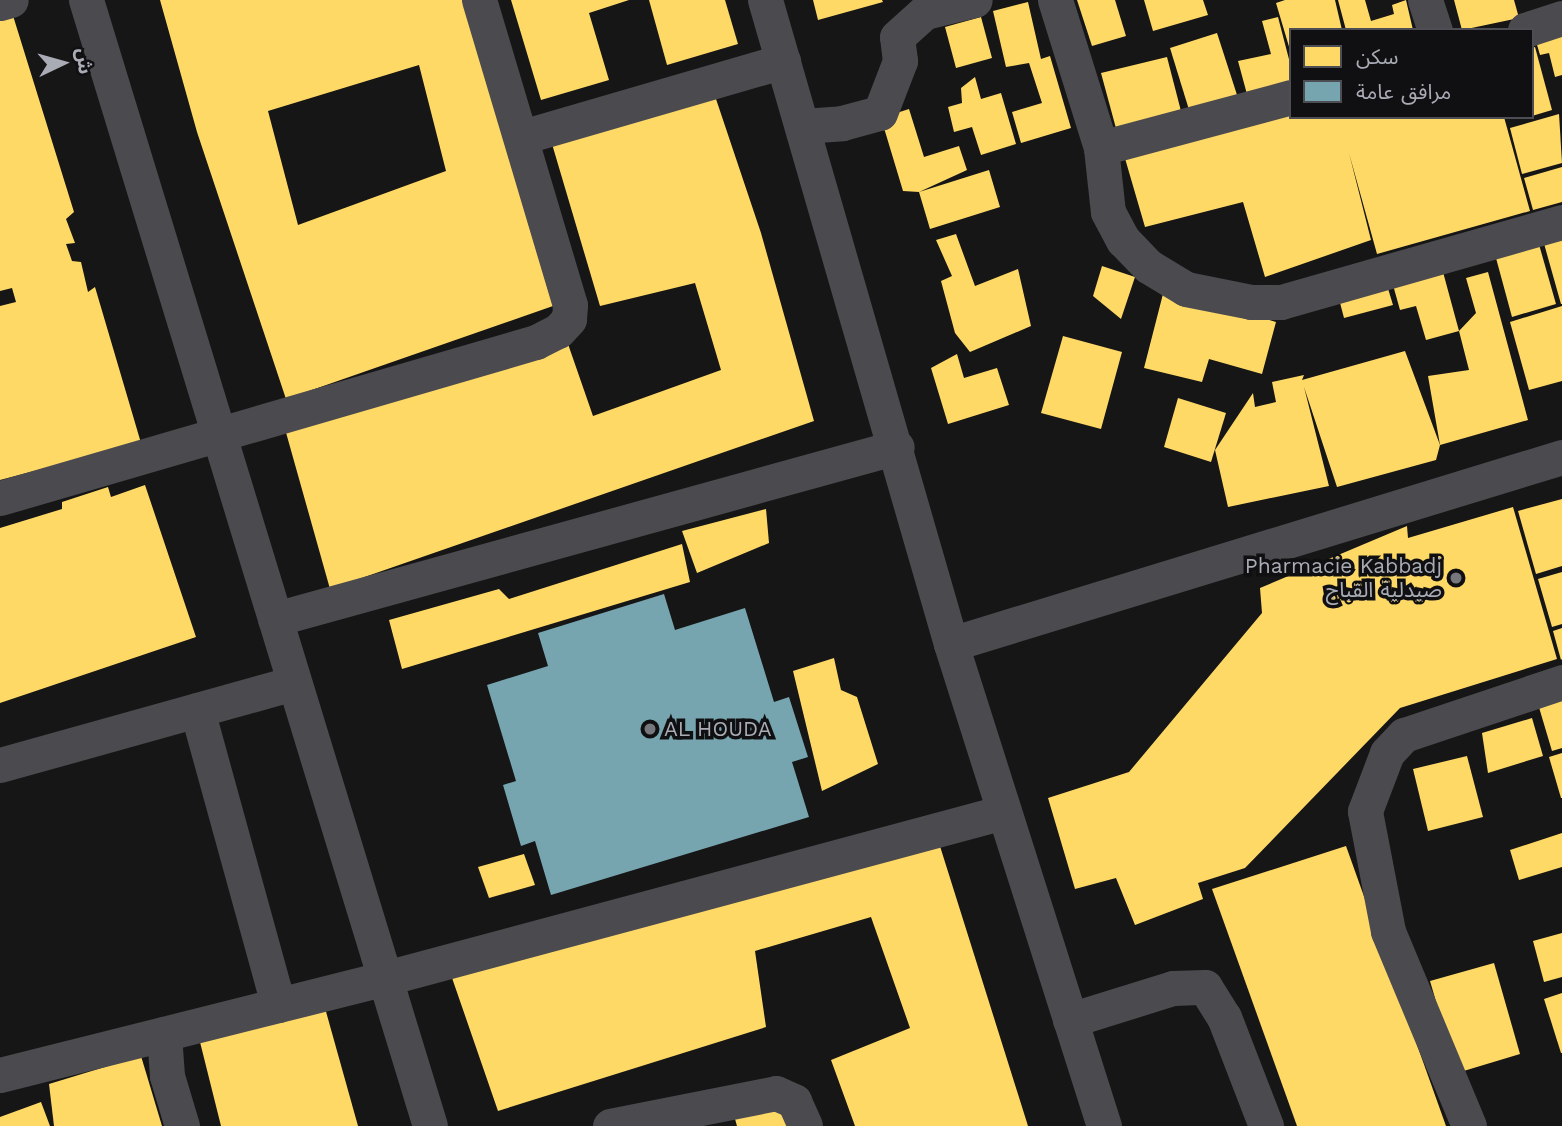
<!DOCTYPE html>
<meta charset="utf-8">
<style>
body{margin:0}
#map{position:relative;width:1562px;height:1126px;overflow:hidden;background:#161616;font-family:"Work Sans","Noto Sans Arabic",sans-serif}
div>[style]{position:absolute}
.homes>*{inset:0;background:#ffd966}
.public>*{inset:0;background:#76a5af}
.minor>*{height:35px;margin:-17.5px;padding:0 17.5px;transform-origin:17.5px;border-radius:17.5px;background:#4b4b4f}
.dots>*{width:19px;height:19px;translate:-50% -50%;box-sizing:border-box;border:4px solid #101012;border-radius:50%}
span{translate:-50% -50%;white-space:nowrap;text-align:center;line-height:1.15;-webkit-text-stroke:7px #101012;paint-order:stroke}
.poi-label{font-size:21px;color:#a9acb5}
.right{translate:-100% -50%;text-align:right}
.left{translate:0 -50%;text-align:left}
.legend{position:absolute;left:1289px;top:28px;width:245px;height:91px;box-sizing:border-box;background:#101012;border:2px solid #4d4e53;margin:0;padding:9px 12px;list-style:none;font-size:21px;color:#a9acb5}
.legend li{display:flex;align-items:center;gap:14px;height:35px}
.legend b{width:35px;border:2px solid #4d4e53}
.north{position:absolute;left:28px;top:28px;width:70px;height:70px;-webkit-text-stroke:5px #101012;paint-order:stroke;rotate:85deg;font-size:19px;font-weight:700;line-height:28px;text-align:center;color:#a9acb5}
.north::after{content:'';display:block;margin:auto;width:24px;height:32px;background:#a9acb5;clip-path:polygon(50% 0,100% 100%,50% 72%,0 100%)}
</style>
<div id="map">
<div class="homes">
<i style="clip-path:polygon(evenodd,160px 0,462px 0,553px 306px,286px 399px,197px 132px,160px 0,419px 65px,446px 171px,298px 225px,268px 111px,419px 65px)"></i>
<i style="clip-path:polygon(511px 0,629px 0,589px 13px,609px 80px,541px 100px)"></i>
<i style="clip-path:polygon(649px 0,725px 0,738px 44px,667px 65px)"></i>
<i style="clip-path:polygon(813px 0,882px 0,883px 2px,818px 20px)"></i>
<i style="clip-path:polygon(1077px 0,1115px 0,1126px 36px,1092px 46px)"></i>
<i style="clip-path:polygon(1144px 0,1203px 0,1208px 15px,1153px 31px)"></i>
<i style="clip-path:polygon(1285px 0,1335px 0,1342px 30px,1291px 30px,1290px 50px,1276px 3px)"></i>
<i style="clip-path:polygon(1338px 0,1365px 0,1371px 21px,1394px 14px,1392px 5px,1406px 0,1413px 30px,1346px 30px)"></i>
<i style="clip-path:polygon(1454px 0,1514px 0,1519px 18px,1462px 30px)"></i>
<i style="clip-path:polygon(1028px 2px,1041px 59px,1050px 56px,1071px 128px,1021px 143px,1012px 112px,1042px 103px,1029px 63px,1006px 67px,993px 11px)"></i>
<i style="clip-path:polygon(10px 6px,74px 212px,66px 219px,75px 243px,66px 244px,72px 261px,81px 262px,88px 292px,95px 287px,141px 443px,0 480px,0 306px,16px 302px,12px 288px,0 291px,0 9px)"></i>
<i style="clip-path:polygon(981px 17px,992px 58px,956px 68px,945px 27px)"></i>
<i style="clip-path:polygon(1278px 17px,1291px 67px,1291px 87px,1248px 98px,1238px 61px,1271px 54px,1262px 21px)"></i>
<i style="clip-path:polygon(1562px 30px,1562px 75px,1555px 77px,1549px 53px,1540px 55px,1535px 38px)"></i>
<i style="clip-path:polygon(1217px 33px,1238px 98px,1190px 113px,1170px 48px)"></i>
<i style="clip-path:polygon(1535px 47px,1552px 110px,1532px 116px,1532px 48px)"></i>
<i style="clip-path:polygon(1167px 57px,1182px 115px,1117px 132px,1101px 73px)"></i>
<i style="clip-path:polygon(975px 77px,981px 99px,1001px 93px,1016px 144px,981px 155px,972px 127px,954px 132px,948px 107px,962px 103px,961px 88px)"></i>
<i style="clip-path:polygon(715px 96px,761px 233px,814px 421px,330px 589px,285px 429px,568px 344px,593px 416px,721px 370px,695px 283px,600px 306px,552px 144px)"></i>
<i style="clip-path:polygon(909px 109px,924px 157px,959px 146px,967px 170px,919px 192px,989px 170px,1000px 207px,930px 229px,919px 192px,903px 191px,881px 118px)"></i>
<i style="clip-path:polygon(1291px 110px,1291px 117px,1504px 117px,1530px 211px,1377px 254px,1349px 153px,1371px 240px,1265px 277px,1243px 202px,1145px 227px,1124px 155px)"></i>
<i style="clip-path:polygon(1559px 114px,1562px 163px,1522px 174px,1510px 128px)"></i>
<i style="clip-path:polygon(1562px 167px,1562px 202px,1533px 210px,1524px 178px)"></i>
<i style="clip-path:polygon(1562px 227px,1562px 304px,1561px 304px,1541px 233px)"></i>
<i style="clip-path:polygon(956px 234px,975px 286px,1018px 269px,1031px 326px,970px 352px,955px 333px,941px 281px,952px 276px,936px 240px)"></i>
<i style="clip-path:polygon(1536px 234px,1556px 304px,1512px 317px,1493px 247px)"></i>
<i style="clip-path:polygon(1102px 266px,1135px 277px,1121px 319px,1093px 296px)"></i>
<i style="clip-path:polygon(1443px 272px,1459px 331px,1426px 340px,1416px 306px,1400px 310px,1393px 285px)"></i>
<i style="clip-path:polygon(1488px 272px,1528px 420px,1440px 445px,1428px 376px,1469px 370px,1459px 331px,1476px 313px,1466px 278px)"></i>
<i style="clip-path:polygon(1386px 282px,1393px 305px,1344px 318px,1338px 295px)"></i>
<i style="clip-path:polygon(1164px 290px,1276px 322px,1262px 374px,1209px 359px,1202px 382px,1144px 368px)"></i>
<i style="clip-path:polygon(1562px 306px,1562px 381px,1529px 390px,1510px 322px)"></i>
<i style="clip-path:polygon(1063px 336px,1122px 352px,1101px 429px,1041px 413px)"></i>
<i style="clip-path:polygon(1405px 351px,1440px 445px,1436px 460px,1337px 487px,1304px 387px,1329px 486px,1228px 507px,1215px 450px,1253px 393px,1255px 407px,1276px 402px,1272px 382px,1304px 375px,1302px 380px)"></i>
<i style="clip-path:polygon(957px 354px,964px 378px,997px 368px,1009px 405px,948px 424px,931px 368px)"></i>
<i style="clip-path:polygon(1178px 398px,1226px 413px,1211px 462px,1164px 447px)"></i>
<i style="clip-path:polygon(145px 485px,196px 637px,0 703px,0 528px,62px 509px,62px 502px,108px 487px,111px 497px)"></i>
<i style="clip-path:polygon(1562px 499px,1562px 566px,1536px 574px,1518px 511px)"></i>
<i style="clip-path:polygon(1513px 507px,1557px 659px,1400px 708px,1245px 868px,1198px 883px,1203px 899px,1135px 925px,1116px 878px,1075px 889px,1048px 798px,1129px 772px,1262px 613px,1260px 588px,1407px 526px,1408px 538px)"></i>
<i style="clip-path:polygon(766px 509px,769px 543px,697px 573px,682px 531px)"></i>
<i style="clip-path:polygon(682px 544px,690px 582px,402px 669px,389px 620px,499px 589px,509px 599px)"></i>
<i style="clip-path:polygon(1562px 572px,1562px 624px,1552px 627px,1538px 579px)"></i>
<i style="clip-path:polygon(1562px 628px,1562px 659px,1561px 660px,1553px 631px)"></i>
<i style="clip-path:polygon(834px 658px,841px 690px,857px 697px,878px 764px,822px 791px,793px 671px)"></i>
<i style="clip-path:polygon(1562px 697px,1562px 748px,1552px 751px,1538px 704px)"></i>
<i style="clip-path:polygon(1532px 718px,1543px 756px,1488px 773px,1482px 733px)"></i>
<i style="clip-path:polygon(1562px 753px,1562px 798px,1561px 798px,1549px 757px)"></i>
<i style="clip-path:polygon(1467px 756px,1483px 817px,1428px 831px,1413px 769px)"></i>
<i style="clip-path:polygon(1562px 833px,1562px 867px,1519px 880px,1510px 850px)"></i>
<i style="clip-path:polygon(939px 843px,1028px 1126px,855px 1126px,831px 1060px,910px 1028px,871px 917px,755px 951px,766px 1027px,498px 1111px,451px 975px)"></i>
<i style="clip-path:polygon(1346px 846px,1446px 1126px,1297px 1126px,1212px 889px)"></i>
<i style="clip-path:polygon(524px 854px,535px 885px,489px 898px,478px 867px)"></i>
<i style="clip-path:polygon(1562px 933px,1562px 977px,1544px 982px,1533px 941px)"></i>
<i style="clip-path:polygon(1494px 963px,1520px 1054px,1457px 1073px,1430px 981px)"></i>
<i style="clip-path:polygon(1562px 993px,1562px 1053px,1561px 1053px,1544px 999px)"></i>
<i style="clip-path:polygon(325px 1008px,358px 1126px,221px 1126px,200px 1042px)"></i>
<i style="clip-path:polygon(141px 1056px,162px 1126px,54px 1126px,49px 1084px)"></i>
<i style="clip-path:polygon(41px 1102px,50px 1126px,0 1126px,0 1117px)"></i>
<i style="clip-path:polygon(782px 1107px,789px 1126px,737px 1126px,733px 1112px)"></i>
</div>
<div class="public">
<i style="clip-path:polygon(664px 594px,675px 630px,745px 608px,774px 702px,789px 697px,808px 757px,792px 762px,809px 817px,551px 895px,535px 841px,521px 846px,503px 785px,516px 781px,487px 685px,548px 666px,538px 633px)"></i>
</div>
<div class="minor">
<i style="left:86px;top:0;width:1177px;rotate:73.01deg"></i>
<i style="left:765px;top:0;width:670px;rotate:73.89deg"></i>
<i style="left:951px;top:644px;width:506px;rotate:72.39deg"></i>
<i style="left:1055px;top:0;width:155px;rotate:72.7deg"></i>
<i style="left:1101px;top:148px;width:64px;rotate:83.8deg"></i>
<i style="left:1108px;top:212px;width:32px;rotate:62deg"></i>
<i style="left:1123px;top:240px;width:36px;rotate:46deg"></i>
<i style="left:1148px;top:266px;width:44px;rotate:31.2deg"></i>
<i style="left:1186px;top:289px;width:66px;rotate:11.3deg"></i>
<i style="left:1251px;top:302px;width:30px"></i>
<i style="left:1281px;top:302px;width:292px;rotate:-15.9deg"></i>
<i style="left:1425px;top:0;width:32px;rotate:72deg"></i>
<i style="left:0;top:3px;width:11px;rotate:-15deg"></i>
<i style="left:1525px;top:30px;width:39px;rotate:-18deg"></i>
<i style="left:803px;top:126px;width:39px;rotate:-4deg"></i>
<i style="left:842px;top:123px;width:39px;rotate:-15deg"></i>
<i style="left:880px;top:113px;width:56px;rotate:-69deg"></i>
<i style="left:900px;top:61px;width:24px;rotate:-97deg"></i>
<i style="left:897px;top:37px;width:38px;rotate:-42deg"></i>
<i style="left:925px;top:12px;width:51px;rotate:-13.5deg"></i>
<i style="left:522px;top:137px;width:272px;rotate:-16.2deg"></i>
<i style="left:1101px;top:148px;width:197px;rotate:-15deg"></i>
<i style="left:0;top:498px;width:558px;rotate:-16.23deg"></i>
<i style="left:536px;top:342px;width:25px;rotate:-27deg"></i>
<i style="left:558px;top:331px;width:16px;rotate:-47deg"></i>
<i style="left:569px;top:319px;width:14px;rotate:-86deg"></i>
<i style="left:570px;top:305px;width:318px;rotate:-106.6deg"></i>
<i style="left:275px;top:619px;width:645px;rotate:-15.46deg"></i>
<i style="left:951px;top:644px;width:639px;rotate:-17.02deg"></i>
<i style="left:197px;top:710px;width:306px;rotate:74.6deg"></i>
<i style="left:0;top:765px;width:304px;rotate:-15.6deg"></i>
<i style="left:1070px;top:1020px;width:108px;rotate:-17.3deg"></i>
<i style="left:1173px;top:988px;width:32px;rotate:-2deg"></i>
<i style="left:1205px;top:987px;width:36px;rotate:58deg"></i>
<i style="left:1224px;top:1017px;width:117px;rotate:68.9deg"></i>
<i style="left:164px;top:1034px;width:42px;rotate:85.9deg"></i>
<i style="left:167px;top:1076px;width:52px;rotate:73.3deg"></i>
<i style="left:0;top:1075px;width:398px;rotate:-14.1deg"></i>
<i style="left:386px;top:978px;width:640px;rotate:-15.04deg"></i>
<i style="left:610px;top:1126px;width:169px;rotate:-11.2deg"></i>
<i style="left:776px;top:1093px;width:20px;rotate:24deg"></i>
<i style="left:794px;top:1101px;width:27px;rotate:66deg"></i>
<i style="left:1469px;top:1126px;width:211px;rotate:-112.6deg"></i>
<i style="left:1388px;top:931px;width:122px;rotate:-100.9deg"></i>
<i style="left:1365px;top:811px;width:62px;rotate:-69.2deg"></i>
<i style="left:1387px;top:753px;width:25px;rotate:-47deg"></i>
<i style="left:1404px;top:735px;width:167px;rotate:-18.5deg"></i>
</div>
<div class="dots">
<i style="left:1456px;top:578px;background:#76787d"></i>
<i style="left:650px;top:729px;background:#76787d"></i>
</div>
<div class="poi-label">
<span class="right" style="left:1442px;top:578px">Pharmacie Kabbadj<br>صيدلية القباج</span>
<span class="left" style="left:664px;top:729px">AL HOUDA</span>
</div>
<ul class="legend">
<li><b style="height:19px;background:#ffd966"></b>سكن</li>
<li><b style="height:19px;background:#76a5af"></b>مرافق عامة</li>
</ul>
<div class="north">ش</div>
</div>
